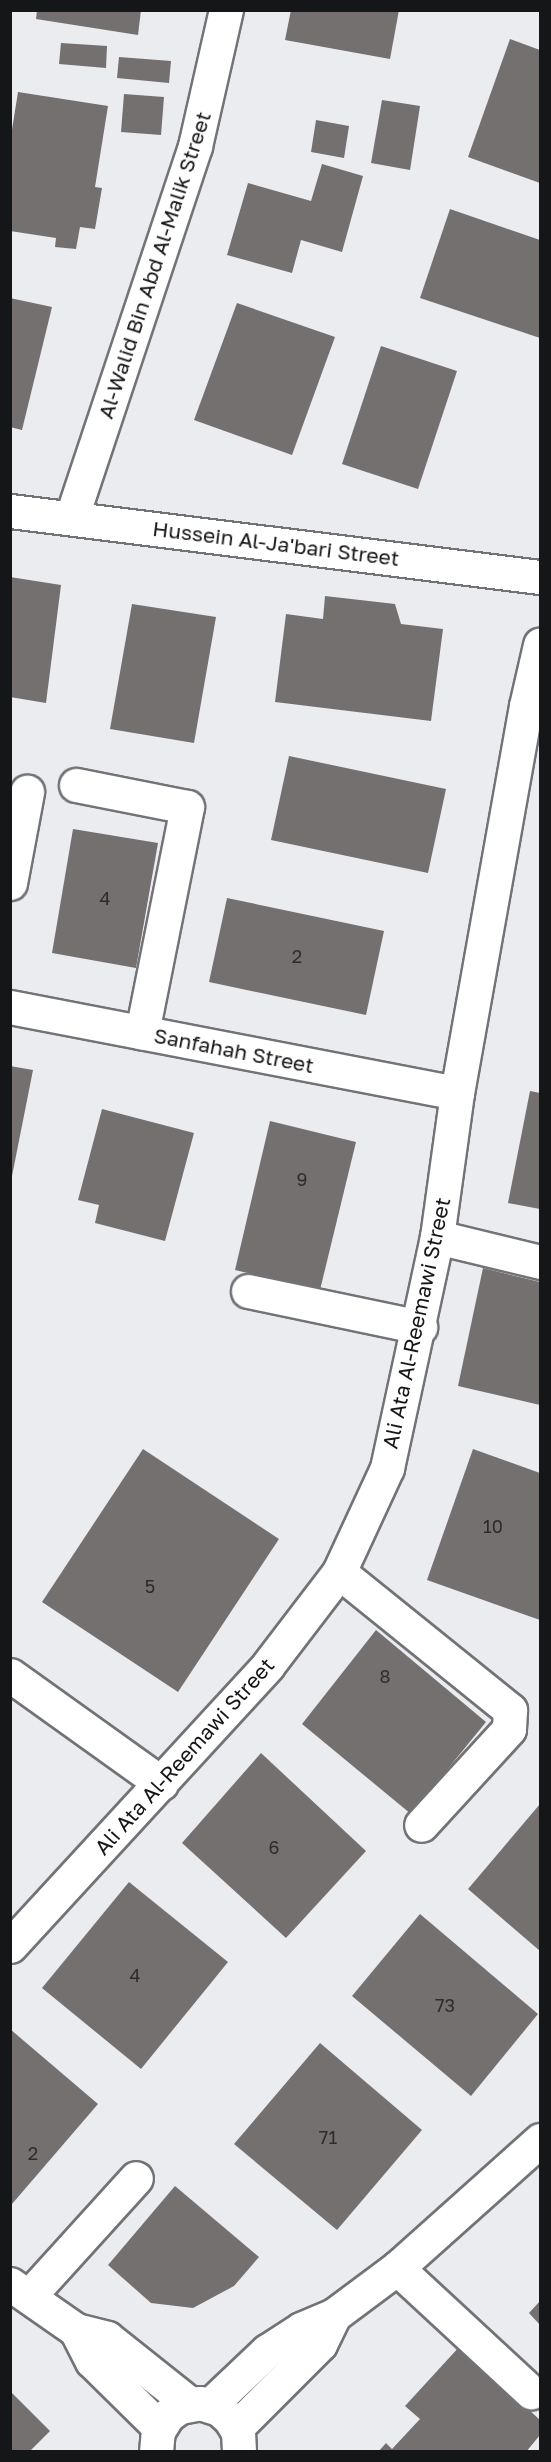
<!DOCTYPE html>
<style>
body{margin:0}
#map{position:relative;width:551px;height:2462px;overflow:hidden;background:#eaecf0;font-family:"Golos Text",sans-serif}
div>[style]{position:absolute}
.building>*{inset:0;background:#757070}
.roads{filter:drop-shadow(2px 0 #727377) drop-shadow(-2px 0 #727377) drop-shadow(0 2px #727377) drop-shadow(0 -2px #727377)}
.minor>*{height:33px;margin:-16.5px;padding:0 16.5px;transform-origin:16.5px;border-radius:16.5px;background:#fff}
span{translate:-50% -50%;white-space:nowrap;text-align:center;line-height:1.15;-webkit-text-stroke:4.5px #fff;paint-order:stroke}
.number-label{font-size:18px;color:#2d2c2d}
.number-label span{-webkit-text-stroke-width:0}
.street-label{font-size:21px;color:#151617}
.frame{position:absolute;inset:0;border:12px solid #151617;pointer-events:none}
</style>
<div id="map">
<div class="building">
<i style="clip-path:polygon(37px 10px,141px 10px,138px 35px,36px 19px)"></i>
<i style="clip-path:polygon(291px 10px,399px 10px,390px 59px,285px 40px)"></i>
<i style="clip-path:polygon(510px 39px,540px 50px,540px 183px,468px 157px)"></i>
<i style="clip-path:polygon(61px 43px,107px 46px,106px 68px,59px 64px)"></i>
<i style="clip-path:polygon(119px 57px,171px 61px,169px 83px,117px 78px)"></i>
<i style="clip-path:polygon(18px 92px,108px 106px,95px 187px,102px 188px,95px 229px,80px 227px,76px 249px,55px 247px,56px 238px,10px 231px,10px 142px)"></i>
<i style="clip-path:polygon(124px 94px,164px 97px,161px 135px,121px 132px)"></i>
<i style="clip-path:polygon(382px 100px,420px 106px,410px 170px,371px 163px)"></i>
<i style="clip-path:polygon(316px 120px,349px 126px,344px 158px,311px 152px)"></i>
<i style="clip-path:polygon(322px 164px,363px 176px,342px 252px,301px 240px,292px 273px,227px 255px,248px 183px,311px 201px)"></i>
<i style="clip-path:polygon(450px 209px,540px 240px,540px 338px,420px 298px)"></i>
<i style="clip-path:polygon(10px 298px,52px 307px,22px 430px,10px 427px)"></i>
<i style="clip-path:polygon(237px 303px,335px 337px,292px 455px,194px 420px)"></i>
<i style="clip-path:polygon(381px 346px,457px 371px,418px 489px,342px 464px)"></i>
<i style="clip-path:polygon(10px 577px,61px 585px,46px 703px,10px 697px)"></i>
<i style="clip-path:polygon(325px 596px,395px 604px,401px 624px,443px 629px,431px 721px,275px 702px,286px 614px,323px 619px)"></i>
<i style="clip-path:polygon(132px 604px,216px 617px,194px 743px,110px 729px)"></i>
<i style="clip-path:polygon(289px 756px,446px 789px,428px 873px,271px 840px)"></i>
<i style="clip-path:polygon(73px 829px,158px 843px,136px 968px,52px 953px)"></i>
<i style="clip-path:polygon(227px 898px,384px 931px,366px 1015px,209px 982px)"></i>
<i style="clip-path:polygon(10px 1066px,33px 1070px,12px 1176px,10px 1176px)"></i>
<i style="clip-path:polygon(530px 1091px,540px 1093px,540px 1209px,508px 1203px)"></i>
<i style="clip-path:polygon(102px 1109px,194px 1133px,165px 1241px,95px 1223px,99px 1205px,78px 1200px)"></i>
<i style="clip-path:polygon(270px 1121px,356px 1142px,320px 1290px,235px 1270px)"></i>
<i style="clip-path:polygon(483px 1268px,540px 1282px,540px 1405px,458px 1386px)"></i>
<i style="clip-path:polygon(143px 1449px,279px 1539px,178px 1692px,42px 1602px)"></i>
<i style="clip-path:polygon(473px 1449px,540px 1473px,540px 1620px,427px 1580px)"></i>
<i style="clip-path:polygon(376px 1630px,486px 1722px,411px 1814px,302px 1724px)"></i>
<i style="clip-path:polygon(261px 1753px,366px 1851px,286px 1938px,182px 1843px)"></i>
<i style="clip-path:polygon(540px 1804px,540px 1951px,468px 1889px)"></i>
<i style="clip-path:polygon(129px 1882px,228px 1962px,141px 2069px,42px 1988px)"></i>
<i style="clip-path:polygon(420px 1914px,538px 2014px,471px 2096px,352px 1996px)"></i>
<i style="clip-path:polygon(10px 2029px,98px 2104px,12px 2204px,10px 2202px)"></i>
<i style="clip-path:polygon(320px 2043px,422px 2130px,337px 2230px,234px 2144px)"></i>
<i style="clip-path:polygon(175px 2186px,259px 2257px,234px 2286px,193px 2308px,151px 2303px,108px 2265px)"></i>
<i style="clip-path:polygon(540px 2301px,540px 2325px,529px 2313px)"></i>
<i style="clip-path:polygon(460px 2346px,540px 2420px,540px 2435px,526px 2452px,378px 2452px,386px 2443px,392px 2449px,420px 2419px,405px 2406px)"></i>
<i style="clip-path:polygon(10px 2391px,50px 2431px,29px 2452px,10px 2452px)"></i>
</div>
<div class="roads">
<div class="minor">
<i style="left:10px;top:511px;width:534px;rotate:7.1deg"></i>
<i style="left:72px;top:516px;width:390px;rotate:-71.6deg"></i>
<i style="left:195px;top:146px;width:139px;rotate:-77.2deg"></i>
<i style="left:76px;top:785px;width:113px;rotate:11.2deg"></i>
<i style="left:187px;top:807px;width:230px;rotate:101.3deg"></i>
<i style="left:10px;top:883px;width:93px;rotate:-79.4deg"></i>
<i style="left:10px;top:1007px;width:455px;rotate:10.9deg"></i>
<i style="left:437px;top:1237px;width:106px;rotate:13.6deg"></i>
<i style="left:248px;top:1291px;width:176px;rotate:11.8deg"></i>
<i style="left:339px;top:1572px;width:220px;rotate:38.9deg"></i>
<i style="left:510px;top:1710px;width:19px;rotate:93deg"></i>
<i style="left:509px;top:1729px;width:130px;rotate:132.5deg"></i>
<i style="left:10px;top:1675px;width:186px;rotate:35.6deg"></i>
<i style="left:10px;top:1946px;width:381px;rotate:-47.4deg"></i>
<i style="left:268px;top:1665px;width:117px;rotate:-52.6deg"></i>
<i style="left:339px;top:1572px;width:115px;rotate:-65.2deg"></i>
<i style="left:387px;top:1468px;width:236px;rotate:-77.8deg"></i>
<i style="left:437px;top:1237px;width:145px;rotate:-82.1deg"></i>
<i style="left:457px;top:1093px;width:393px;rotate:-79.9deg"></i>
<i style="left:526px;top:706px;width:63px;rotate:-77.1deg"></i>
<i style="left:397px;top:2268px;width:183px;rotate:42.8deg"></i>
<i style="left:10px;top:2284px;width:80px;rotate:34.9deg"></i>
<i style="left:76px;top:2330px;width:32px;rotate:14deg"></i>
<i style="left:107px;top:2338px;width:106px;rotate:38.5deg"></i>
<i style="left:29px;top:2296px;width:159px;rotate:-47.8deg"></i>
<i style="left:76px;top:2330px;width:35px;rotate:63deg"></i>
<i style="left:92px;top:2361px;width:95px;rotate:44.6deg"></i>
<i style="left:210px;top:2405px;width:79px;rotate:-43.5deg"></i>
<i style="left:267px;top:2351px;width:40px;rotate:-32.9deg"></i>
<i style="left:301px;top:2329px;width:36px;rotate:-23deg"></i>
<i style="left:334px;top:2315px;width:79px;rotate:-36.7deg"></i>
<i style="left:397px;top:2268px;width:192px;rotate:-41.8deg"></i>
<i style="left:236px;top:2428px;width:119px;rotate:-45deg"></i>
<i style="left:320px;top:2344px;width:32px;rotate:-64deg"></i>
<i style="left:156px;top:2452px;width:21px;rotate:-85deg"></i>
<i style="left:158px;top:2431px;width:19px;rotate:-58deg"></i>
<i style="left:168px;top:2415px;width:14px;rotate:-34deg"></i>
<i style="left:180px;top:2407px;width:20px;rotate:-11deg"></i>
<i style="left:200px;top:2403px;width:20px;rotate:18deg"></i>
<i style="left:219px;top:2409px;width:15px;rotate:42deg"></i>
<i style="left:230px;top:2419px;width:15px;rotate:58deg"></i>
<i style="left:238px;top:2432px;width:20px;rotate:87deg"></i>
</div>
</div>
<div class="number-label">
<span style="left:105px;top:898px">4</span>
<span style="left:297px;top:956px">2</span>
<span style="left:302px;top:1179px">9</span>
<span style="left:493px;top:1526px">10</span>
<span style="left:150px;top:1586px">5</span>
<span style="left:385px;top:1676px">8</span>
<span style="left:274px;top:1847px">6</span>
<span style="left:135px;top:1975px">4</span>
<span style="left:445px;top:2005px">73</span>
<span style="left:328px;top:2137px">71</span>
<span style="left:33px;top:2153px">2</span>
</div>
<div class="street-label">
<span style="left:154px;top:265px;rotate:-72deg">Al-Walid Bin Abd Al-Malik Street</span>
<span style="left:276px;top:543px;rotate:7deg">Hussein Al-Ja'bari Street</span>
<span style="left:234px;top:1050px;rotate:11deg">Sanfahah Street</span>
<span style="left:416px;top:1323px;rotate:-78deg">Ali Ata Al-Reemawi Street</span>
<span style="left:184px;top:1756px;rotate:-48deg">Ali Ata Al-Reemawi Street</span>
</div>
<div class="frame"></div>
</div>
